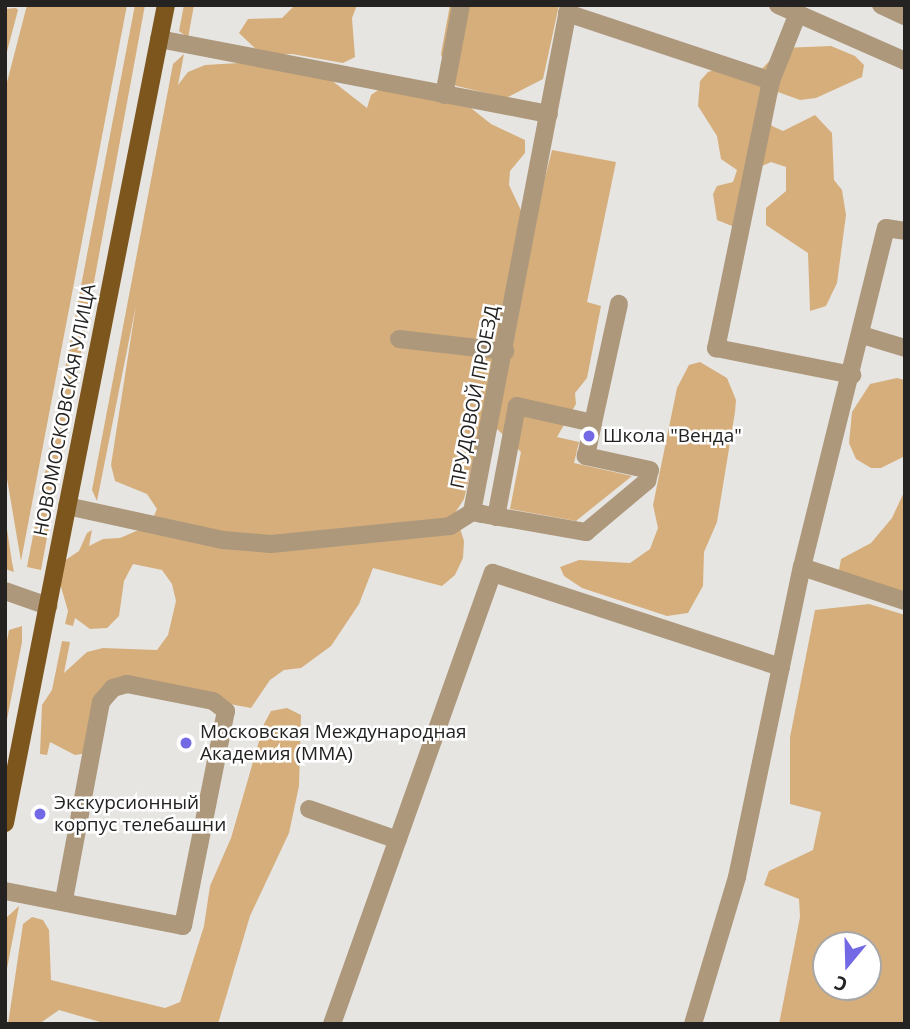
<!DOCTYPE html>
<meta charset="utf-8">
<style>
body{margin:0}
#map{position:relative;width:910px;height:1029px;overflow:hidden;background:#e7e5e2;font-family:"Open Sans",sans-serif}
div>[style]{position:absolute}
.green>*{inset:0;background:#d5ae7b}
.minor>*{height:18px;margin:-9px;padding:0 9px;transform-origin:9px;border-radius:9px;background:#ad987c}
.major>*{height:18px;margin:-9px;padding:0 9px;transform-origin:9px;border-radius:9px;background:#7d561d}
.dots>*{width:19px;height:19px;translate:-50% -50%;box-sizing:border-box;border:4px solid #fff;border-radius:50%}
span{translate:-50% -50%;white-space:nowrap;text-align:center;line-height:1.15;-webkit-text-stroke:5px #fff;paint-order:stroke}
.street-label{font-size:19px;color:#242322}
.poi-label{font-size:19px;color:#242322}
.left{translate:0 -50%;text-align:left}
.frame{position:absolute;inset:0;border:7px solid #242322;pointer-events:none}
.north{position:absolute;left:812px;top:931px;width:70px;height:70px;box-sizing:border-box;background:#fff;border:2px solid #a7a7a7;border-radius:50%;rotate:199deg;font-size:19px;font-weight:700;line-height:28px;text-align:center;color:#242322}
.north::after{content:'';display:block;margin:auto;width:24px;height:32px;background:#7469e4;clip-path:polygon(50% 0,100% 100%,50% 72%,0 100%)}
</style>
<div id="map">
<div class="green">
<i style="clip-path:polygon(27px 5px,127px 5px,21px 561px,5px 467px,5px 90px)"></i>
<i style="clip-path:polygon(135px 5px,145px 5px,41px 570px,27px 567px)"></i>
<i style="clip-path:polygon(184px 5px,194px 5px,188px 38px,179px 31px)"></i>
<i style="clip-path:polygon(295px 5px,357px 5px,352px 18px,355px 57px,343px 63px,292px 54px,262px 55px,239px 33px,248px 19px,282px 18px)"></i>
<i style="clip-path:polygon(450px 5px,559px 5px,543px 79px,506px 98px,449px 84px,441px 54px)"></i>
<i style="clip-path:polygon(16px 8px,18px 10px,5px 59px,5px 9px)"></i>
<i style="clip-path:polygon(831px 46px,855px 56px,864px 65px,862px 77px,816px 98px,800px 100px,778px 92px,767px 115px,772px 126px,783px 131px,815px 115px,832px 133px,834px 180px,842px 190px,846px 215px,837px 283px,826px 306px,810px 311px,808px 253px,766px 225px,766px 208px,786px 191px,786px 167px,771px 162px,755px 169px,746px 217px,732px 226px,717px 220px,713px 194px,717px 186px,733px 182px,737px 170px,721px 159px,717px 136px,698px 106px,700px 81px,708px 72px,720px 68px,758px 73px,782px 48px)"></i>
<i style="clip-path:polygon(184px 54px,178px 85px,188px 72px,205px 65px,256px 62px,326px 76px,367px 108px,371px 95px,381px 88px,471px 108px,491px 124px,525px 140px,525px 153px,510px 171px,509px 185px,525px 219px,536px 213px,552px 150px,616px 162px,587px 302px,601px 306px,587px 378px,575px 393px,576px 404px,557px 437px,579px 442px,574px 463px,632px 476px,576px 521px,510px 509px,521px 452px,497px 429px,481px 428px,464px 499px,455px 513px,464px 541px,463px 558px,455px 575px,442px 586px,373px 568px,359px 604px,331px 646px,301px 668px,284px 670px,270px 680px,251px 708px,134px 686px,106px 702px,93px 752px,75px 755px,50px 742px,47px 755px,40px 754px,42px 705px,52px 690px,62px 641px,70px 642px,64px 673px,87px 652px,103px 648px,157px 650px,168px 635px,176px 601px,172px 584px,162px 570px,133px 564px,124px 581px,119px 616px,107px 628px,90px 629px,75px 618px,73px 626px,65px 624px,68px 611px,59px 580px,61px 563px,79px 551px,87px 533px,92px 530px,89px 546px,103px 539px,120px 538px,150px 525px,157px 509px,147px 494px,115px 481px,111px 465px,136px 305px,97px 501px,92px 490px,173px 64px)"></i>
<i style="clip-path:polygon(700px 362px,727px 378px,736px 400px,735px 412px,717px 522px,704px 552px,703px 586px,688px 613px,667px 616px,582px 588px,564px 576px,560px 567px,579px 560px,630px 563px,650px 549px,658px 528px,653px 505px,677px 388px,689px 365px)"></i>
<i style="clip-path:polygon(897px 378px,905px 380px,905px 456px,881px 468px,871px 468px,856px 459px,849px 443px,852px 412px,870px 384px)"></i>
<i style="clip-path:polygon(905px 490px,905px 593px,847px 576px,839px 570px,841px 559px,871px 543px,892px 518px)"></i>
<i style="clip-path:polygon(5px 516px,12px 562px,14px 572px,5px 569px)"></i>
<i style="clip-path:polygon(evenodd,869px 604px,905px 615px,905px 1024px,779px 1024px,800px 917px,799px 899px,764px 885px,769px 871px,813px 850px,821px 812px,790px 804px,790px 737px,815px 610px,869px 604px,826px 945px,868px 945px,868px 987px,826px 987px,826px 945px)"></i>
<i style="clip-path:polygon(22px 626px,22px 642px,5px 730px,5px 651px,9px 630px)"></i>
<i style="clip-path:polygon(287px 708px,301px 715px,299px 786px,289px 833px,250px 916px,218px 1024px,107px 1024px,59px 1010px,39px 1024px,8px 1024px,23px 924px,32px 917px,43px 920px,49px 930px,51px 980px,165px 1008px,180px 1002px,204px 926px,210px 886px,231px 838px,264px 724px,271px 711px)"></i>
<i style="clip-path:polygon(19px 906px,5px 979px,6px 918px)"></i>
</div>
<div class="minor">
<i style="left:778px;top:5px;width:139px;rotate:23.8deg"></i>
<i style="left:881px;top:5px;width:26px;rotate:25deg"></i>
<i style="left:567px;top:13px;width:215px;rotate:18.4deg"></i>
<i style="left:771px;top:81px;width:73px;rotate:-68.3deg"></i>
<i style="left:159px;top:39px;width:397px;rotate:10.9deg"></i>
<i style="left:771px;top:81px;width:273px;rotate:101.6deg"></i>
<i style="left:716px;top:348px;width:139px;rotate:11.2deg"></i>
<i style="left:444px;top:95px;width:92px;rotate:-79.3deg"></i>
<i style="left:862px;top:335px;width:45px;rotate:16.8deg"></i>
<i style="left:399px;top:339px;width:107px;rotate:6.5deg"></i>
<i style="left:593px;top:423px;width:122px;rotate:-77.7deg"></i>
<i style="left:67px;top:506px;width:160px;rotate:12.3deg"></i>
<i style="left:223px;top:540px;width:48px;rotate:4.8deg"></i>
<i style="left:271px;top:544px;width:180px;rotate:-5.7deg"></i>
<i style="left:450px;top:526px;width:26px;rotate:-32deg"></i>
<i style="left:472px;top:512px;width:516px;rotate:-79.17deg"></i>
<i style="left:472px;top:512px;width:10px;rotate:11deg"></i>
<i style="left:482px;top:514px;width:106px;rotate:9.8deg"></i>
<i style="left:586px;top:532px;width:80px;rotate:-39.9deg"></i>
<i style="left:647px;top:481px;width:11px;rotate:-75deg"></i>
<i style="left:650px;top:470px;width:66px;rotate:-167.7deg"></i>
<i style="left:586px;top:456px;width:34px;rotate:-78deg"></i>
<i style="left:593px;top:423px;width:78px;rotate:-167.4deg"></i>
<i style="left:517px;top:406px;width:113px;rotate:100.7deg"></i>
<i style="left:802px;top:567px;width:108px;rotate:18.3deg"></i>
<i style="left:5px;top:591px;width:46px;rotate:19.2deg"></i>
<i style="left:309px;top:809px;width:94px;rotate:19.2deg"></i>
<i style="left:5px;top:891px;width:181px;rotate:11.1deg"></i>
<i style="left:183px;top:926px;width:219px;rotate:-78.7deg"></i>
<i style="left:226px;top:711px;width:16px;rotate:-142deg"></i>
<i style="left:213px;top:701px;width:88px;rotate:-168.8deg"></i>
<i style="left:127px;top:684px;width:15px;rotate:164deg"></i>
<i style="left:113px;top:688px;width:18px;rotate:131deg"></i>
<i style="left:101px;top:702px;width:201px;rotate:100.6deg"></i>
<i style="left:332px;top:1024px;width:479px;rotate:-70.4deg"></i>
<i style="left:493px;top:573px;width:303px;rotate:18.1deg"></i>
<i style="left:693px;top:1024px;width:153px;rotate:-73.3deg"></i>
<i style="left:737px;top:877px;width:317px;rotate:-78.2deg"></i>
<i style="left:802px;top:567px;width:349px;rotate:-76.1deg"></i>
<i style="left:886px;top:228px;width:19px;rotate:9deg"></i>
</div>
<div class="major">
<i style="left:5px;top:823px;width:834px;rotate:-78.87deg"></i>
</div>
<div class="dots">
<i style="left:589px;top:436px;background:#7469e4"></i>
<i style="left:186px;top:743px;background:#7469e4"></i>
<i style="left:40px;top:814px;background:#7469e4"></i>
</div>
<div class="street-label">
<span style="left:475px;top:397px;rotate:-79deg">ПРУДОВОЙ ПРОЕЗД</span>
<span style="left:65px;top:410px;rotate:-79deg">НОВОМОСКОВСКАЯ УЛИЦА</span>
</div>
<div class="poi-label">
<span class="left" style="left:603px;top:436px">Школа "Венда"</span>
<span class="left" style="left:200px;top:743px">Московская Международная<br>Академия (ММА)</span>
<span class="left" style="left:54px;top:814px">Экскурсионный<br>корпус телебашни</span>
</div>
<div class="frame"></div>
<div class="north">С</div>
</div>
